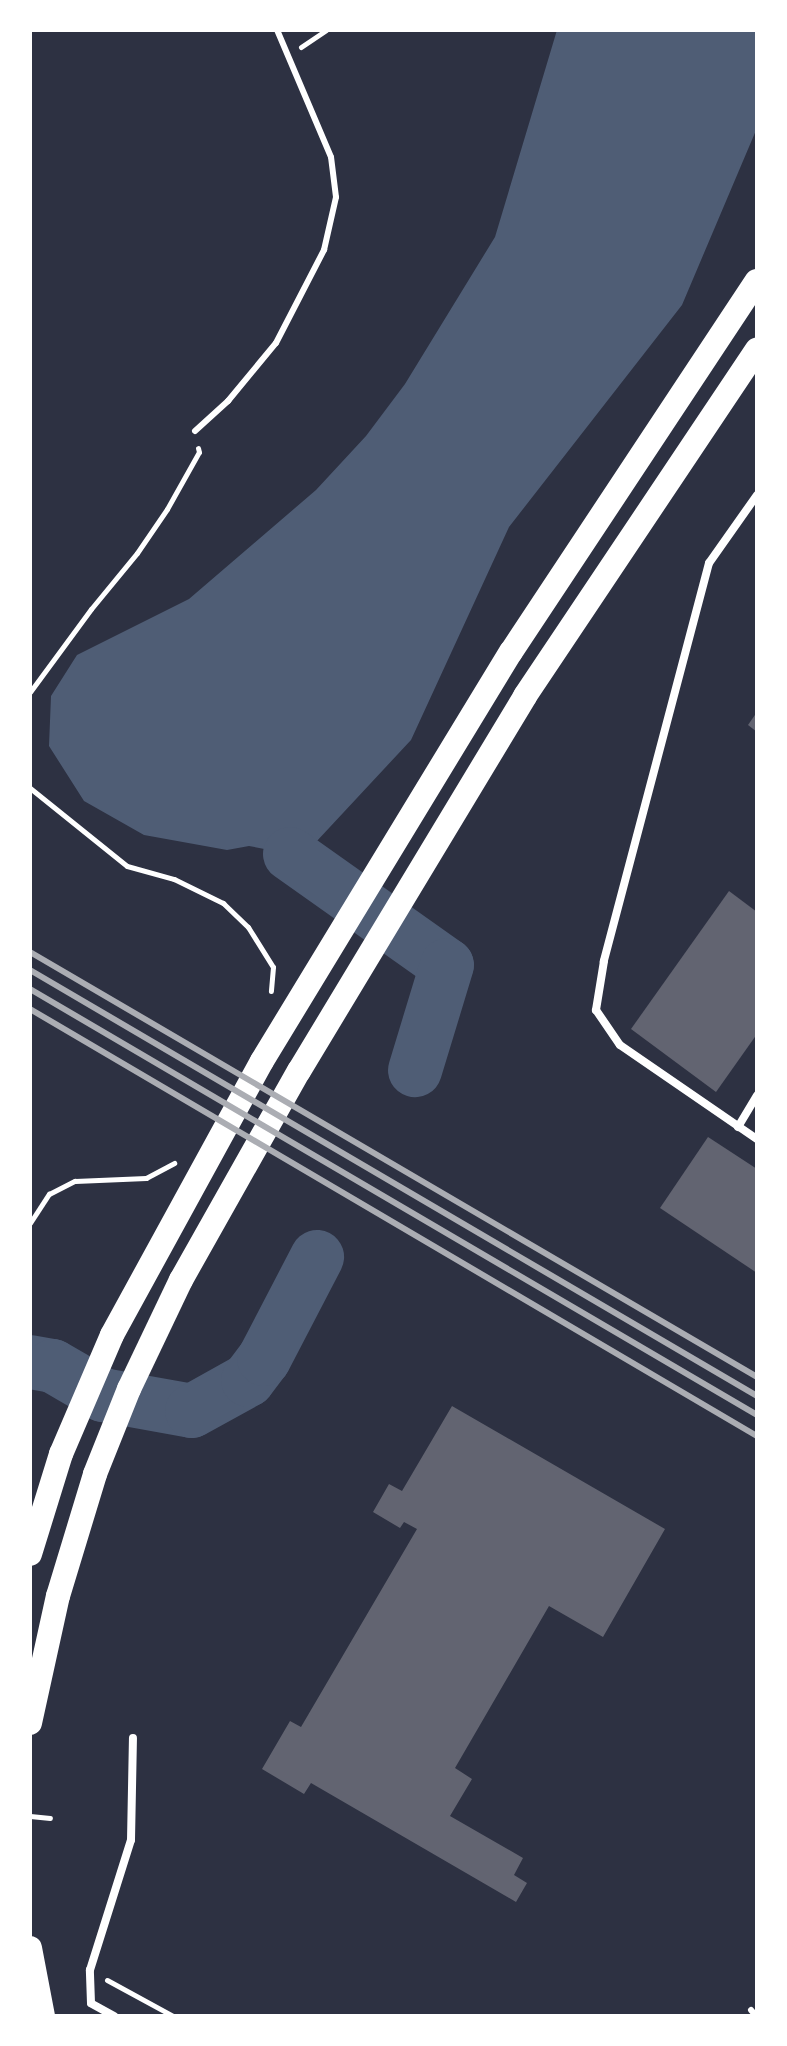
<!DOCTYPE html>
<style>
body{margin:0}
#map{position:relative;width:787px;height:2046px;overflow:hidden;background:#2d3142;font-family:Signika,sans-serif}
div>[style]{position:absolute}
.water>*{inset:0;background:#4f5d75}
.river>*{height:54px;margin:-27px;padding:0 27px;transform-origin:27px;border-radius:27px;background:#4f5d75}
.building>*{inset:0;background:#626471}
.path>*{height:5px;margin:-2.5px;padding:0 2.5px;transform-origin:2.5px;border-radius:2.5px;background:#fff}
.service>*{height:6px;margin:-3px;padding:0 3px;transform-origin:3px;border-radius:3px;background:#fff}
.minor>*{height:8px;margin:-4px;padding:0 4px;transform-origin:4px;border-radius:4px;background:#fff}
.motorway>*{height:24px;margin:-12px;padding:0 12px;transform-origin:12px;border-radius:12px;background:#fff}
.rail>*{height:6px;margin:-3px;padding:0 3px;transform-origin:3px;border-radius:3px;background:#abadb3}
span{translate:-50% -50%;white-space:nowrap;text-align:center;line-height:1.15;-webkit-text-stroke:6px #fff;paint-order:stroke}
.frame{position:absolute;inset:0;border:32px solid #fff;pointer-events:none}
</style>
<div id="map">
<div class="water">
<i style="clip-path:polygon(557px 30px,757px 30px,757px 128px,682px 305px,509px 527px,411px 740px,316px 842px,290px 854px,249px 846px,227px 850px,144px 835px,84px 801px,49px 746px,51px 696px,77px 655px,189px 599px,316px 490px,366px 436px,405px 384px,495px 237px)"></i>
</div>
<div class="river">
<i style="left:290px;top:854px;width:192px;rotate:35.3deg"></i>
<i style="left:447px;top:965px;width:110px;rotate:106.9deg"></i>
<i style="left:30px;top:1362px;width:23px;rotate:10deg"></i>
<i style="left:53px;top:1366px;width:58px;rotate:30.1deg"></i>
<i style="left:103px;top:1395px;width:90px;rotate:10.2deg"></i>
<i style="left:192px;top:1411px;width:64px;rotate:-29deg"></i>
<i style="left:248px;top:1380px;width:26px;rotate:-53deg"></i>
<i style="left:264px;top:1359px;width:115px;rotate:-62.5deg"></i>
</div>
<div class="building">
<i style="clip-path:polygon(757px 712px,757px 732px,748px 725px)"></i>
<i style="clip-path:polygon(729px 891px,757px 912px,757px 1034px,716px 1092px,631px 1029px)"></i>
<i style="clip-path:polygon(708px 1137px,757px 1169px,757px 1273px,660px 1208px)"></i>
<i style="clip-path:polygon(452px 1406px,665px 1529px,603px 1637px,549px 1606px,455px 1768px,472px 1779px,450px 1816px,523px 1858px,514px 1875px,527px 1883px,516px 1902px,311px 1783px,304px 1794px,262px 1769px,290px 1721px,301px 1727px,417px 1529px,404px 1522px,400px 1528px,373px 1512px,389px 1484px,402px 1491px)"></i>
</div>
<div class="path">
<i style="left:301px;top:47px;width:30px;rotate:-34deg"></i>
<i style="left:30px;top:692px;width:103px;rotate:-53.7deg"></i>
<i style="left:91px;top:609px;width:72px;rotate:-50.6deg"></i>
<i style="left:137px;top:553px;width:53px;rotate:-55.7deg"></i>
<i style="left:167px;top:509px;width:65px;rotate:-60.7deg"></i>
<i style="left:199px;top:452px;width:4px;rotate:-104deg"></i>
<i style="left:30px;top:788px;width:124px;rotate:38.8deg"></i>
<i style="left:127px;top:866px;width:49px;rotate:15.5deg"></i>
<i style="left:174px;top:879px;width:55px;rotate:26.1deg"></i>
<i style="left:223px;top:903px;width:35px;rotate:44deg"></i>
<i style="left:248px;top:927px;width:47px;rotate:58deg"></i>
<i style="left:273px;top:967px;width:24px;rotate:95deg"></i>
<i style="left:30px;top:1223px;width:35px;rotate:-57deg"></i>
<i style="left:49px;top:1194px;width:29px;rotate:-27deg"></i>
<i style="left:75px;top:1181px;width:71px;rotate:-2.4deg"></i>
<i style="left:146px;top:1178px;width:32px;rotate:-28deg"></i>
<i style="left:30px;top:1816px;width:20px;rotate:6deg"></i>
<i style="left:107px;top:1980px;width:75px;rotate:28.6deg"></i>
</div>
<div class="service">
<i style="left:195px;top:431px;width:45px;rotate:-42.3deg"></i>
<i style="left:228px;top:401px;width:75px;rotate:-50.4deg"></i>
<i style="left:276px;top:343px;width:105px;rotate:-62.7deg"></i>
<i style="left:324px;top:250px;width:54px;rotate:-77.2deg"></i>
<i style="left:336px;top:197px;width:40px;rotate:-97.1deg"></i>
<i style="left:331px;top:157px;width:138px;rotate:-113deg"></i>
<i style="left:751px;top:2010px;width:8px;rotate:50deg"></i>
</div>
<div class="minor">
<i style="left:757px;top:495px;width:83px;rotate:125.2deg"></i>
<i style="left:709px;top:563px;width:412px;rotate:104.8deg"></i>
<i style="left:604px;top:961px;width:50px;rotate:99.3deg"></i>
<i style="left:596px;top:1010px;width:42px;rotate:55.6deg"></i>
<i style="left:620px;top:1045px;width:166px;rotate:34.5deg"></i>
<i style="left:738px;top:1127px;width:37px;rotate:-59deg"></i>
<i style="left:114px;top:2016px;width:26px;rotate:-151deg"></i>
<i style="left:91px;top:2003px;width:33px;rotate:-92deg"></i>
<i style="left:90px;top:1970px;width:136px;rotate:-72.5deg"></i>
<i style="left:131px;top:1840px;width:102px;rotate:-88.9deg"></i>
</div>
<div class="motorway">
<i style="left:30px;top:1554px;width:105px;rotate:-72.8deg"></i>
<i style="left:61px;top:1454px;width:129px;rotate:-66.8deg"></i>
<i style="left:112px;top:1335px;width:312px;rotate:-61.3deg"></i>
<i style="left:262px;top:1061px;width:479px;rotate:-58.7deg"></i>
<i style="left:511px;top:652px;width:445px;rotate:-56.5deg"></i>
<i style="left:30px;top:1723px;width:130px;rotate:-77.6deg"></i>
<i style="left:58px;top:1596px;width:127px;rotate:-73.1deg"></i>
<i style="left:95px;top:1474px;width:92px;rotate:-68.2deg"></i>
<i style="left:129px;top:1389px;width:121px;rotate:-64.5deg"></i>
<i style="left:181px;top:1280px;width:240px;rotate:-60.6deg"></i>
<i style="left:299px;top:1071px;width:438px;rotate:-58.9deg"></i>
<i style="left:525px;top:696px;width:417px;rotate:-56.2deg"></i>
<i style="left:30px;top:1948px;width:69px;rotate:79.2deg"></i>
</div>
<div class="rail">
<i style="left:30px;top:952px;width:842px;rotate:30.31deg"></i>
<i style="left:30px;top:970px;width:843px;rotate:30.37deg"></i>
<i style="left:30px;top:989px;width:843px;rotate:30.37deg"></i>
<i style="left:30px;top:1009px;width:843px;rotate:30.43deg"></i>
</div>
<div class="frame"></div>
</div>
